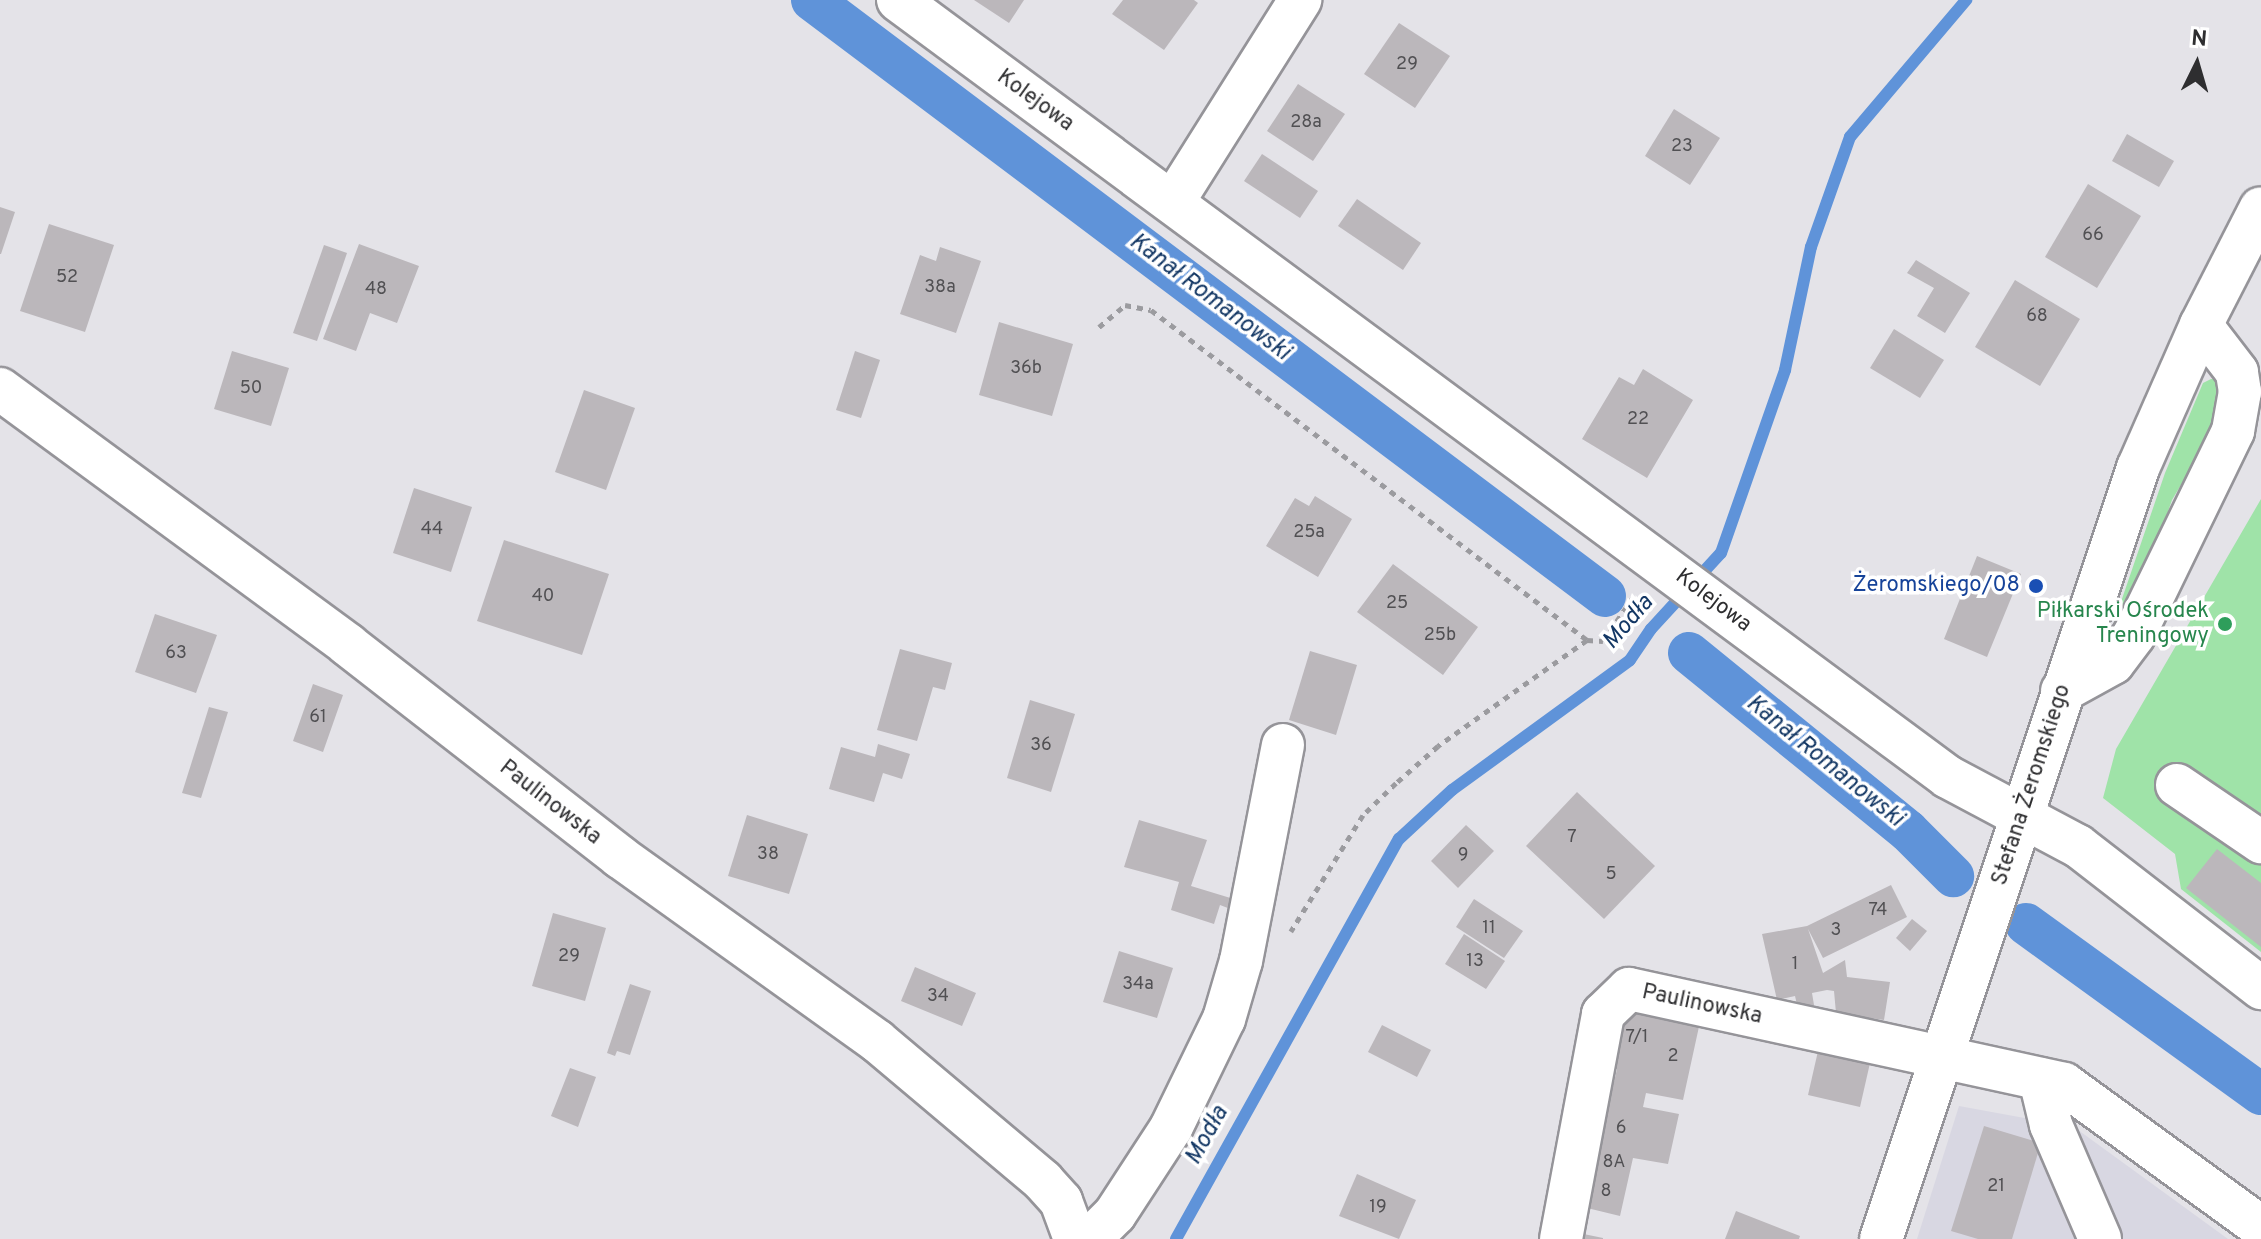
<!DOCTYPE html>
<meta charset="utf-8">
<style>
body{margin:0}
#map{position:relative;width:2261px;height:1239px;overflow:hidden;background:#e4e3e8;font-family:Overpass,sans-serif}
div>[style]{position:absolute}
.built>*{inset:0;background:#d8d7e2}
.green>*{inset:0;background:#9fe3a8}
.stream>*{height:12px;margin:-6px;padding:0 6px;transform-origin:6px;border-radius:6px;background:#5f93d9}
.canal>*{height:42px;margin:-21px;padding:0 21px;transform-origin:21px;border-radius:21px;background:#5f93d9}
.building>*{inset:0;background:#bbb7bb}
.path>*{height:5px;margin-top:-2.5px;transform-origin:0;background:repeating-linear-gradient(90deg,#9b9b9f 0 6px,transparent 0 12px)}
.roads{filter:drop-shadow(2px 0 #959499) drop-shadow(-2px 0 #959499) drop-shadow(0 2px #959499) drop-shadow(0 -2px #959499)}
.minor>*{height:42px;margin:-21px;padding:0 21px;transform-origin:21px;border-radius:21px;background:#fff}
.dots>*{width:22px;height:22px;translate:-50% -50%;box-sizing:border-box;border:4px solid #fff;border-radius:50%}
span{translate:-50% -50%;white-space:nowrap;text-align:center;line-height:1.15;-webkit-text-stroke:7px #fff;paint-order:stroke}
.number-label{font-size:18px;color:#515053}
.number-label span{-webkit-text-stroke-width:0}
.street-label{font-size:22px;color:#2e2e30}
.transit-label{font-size:22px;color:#164399}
.right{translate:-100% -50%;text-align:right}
.leisure-label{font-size:22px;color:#27864d}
.water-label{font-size:24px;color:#133764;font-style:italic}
.north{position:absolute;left:2157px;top:24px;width:80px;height:80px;-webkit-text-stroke:6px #fff;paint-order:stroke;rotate:5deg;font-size:22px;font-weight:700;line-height:32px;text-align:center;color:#2e2e30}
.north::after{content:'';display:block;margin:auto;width:28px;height:36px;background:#2e2e30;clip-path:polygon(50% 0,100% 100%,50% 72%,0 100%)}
</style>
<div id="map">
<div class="built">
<i style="clip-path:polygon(1959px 1106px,2074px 1127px,2228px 1239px,1917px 1239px)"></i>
</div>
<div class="green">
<i style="clip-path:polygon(2211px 379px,2219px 379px,2224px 412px,2172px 500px,2136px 604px,2110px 634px,2165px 473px,2203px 383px)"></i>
<i style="clip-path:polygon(2261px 499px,2261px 952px,2181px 889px,2175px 854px,2103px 798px,2116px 749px)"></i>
</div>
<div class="stream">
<i style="left:1176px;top:1239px;width:458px;rotate:-60.9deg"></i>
<i style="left:1399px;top:839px;width:72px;rotate:-42.8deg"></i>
<i style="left:1452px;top:790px;width:220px;rotate:-36.1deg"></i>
<i style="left:1630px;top:660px;width:37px;rotate:-56deg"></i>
<i style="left:1651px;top:629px;width:103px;rotate:-47.4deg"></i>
<i style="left:1721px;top:553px;width:194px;rotate:-70.7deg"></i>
<i style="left:1785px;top:370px;width:126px;rotate:-78.1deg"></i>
<i style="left:1811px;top:247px;width:117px;rotate:-70.5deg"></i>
<i style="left:1850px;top:137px;width:180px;rotate:-49.7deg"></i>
</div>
<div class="canal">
<i style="left:812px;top:0;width:992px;rotate:36.93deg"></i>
<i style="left:1689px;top:653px;width:282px;rotate:39.1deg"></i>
<i style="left:1908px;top:831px;width:64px;rotate:45deg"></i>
<i style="left:2026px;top:924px;width:290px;rotate:35.9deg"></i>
</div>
<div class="building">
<i style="clip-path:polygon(974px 0,1024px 0,1009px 23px)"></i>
<i style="clip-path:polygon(1123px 0,1194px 0,1198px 3px,1164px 50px,1112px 14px)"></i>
<i style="clip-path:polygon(1399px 23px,1450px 56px,1415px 108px,1364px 74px)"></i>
<i style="clip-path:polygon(1298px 84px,1345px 114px,1313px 161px,1267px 131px)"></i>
<i style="clip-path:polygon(1674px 109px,1720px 138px,1690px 185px,1645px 156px)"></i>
<i style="clip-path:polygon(2127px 134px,2174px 161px,2159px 187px,2112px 161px)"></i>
<i style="clip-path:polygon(1262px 154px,1318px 191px,1300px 218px,1244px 181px)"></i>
<i style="clip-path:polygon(2088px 184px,2141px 216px,2097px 288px,2045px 257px)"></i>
<i style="clip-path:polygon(1357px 199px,1421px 243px,1403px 270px,1338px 226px)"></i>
<i style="clip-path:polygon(0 207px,15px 212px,1px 254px,0 254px)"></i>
<i style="clip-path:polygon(49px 224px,114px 245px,85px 332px,20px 311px)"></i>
<i style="clip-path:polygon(359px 244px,419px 266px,397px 323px,370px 313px,356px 351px,323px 339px)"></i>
<i style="clip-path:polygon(324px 245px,347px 253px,317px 341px,293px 333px)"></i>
<i style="clip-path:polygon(940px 247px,981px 261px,956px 333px,900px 314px,920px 255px,936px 261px)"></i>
<i style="clip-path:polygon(1916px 260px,1970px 293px,1945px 333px,1917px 316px,1934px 288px,1907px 273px)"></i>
<i style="clip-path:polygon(2015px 280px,2080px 319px,2040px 386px,1975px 347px)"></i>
<i style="clip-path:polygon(999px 322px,1073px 344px,1052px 416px,979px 395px)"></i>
<i style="clip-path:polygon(1894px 329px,1944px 360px,1920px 398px,1870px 368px)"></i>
<i style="clip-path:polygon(232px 351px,289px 368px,271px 426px,214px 409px)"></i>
<i style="clip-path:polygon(855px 351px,880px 360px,861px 418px,836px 410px)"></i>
<i style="clip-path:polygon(1643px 369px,1693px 400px,1647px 478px,1582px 439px,1619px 377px,1634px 385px)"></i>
<i style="clip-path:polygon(584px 390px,635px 408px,606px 490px,555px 472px)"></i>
<i style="clip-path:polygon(414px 488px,472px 507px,451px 572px,393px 553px)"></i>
<i style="clip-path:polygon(1315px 496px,1352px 519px,1318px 577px,1266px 546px,1295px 498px,1309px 506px)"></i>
<i style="clip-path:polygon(504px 540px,609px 574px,582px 655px,477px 621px)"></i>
<i style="clip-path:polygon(1977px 556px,2021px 574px,1987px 657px,1944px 639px)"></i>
<i style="clip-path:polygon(1393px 564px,1478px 627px,1443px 675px,1357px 612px)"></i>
<i style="clip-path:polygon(155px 614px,217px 635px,196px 693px,135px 672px)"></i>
<i style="clip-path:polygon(900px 649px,952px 663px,945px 690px,933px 687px,917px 741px,877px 730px)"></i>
<i style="clip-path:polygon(1310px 651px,1357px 665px,1336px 735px,1289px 720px)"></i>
<i style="clip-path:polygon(313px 684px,343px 695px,323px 752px,293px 741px)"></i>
<i style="clip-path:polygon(1030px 700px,1075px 714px,1051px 792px,1007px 778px)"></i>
<i style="clip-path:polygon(209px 707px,228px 712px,201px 798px,182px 793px)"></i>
<i style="clip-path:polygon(878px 744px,910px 754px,902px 779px,883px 773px,874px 802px,829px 789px,841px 747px,875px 757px)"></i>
<i style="clip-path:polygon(1577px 792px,1655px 866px,1604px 919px,1526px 846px)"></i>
<i style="clip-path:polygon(747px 815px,808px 834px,789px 894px,728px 876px)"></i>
<i style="clip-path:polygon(1139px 820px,1207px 840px,1191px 886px,1237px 900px,1233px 910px,1220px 905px,1214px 924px,1171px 910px,1179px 882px,1124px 867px)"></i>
<i style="clip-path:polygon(1466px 825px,1494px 851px,1458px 888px,1431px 861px)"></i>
<i style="clip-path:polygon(2217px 849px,2261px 883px,2261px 947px,2186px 888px)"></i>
<i style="clip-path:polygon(1891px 885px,1907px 917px,1823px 958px,1808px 929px,1823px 973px,1845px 960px,1847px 977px,1890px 982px,1884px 1020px,1836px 1013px,1834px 991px,1827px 990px,1812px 993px,1814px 1005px,1798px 1009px,1795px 996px,1777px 1000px,1762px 934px,1807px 926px)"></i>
<i style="clip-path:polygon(1474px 899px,1523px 931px,1504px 958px,1456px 927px)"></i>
<i style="clip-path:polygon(553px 913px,606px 928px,585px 1001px,532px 986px)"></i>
<i style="clip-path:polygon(1912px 919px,1927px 931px,1910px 951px,1896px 938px)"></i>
<i style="clip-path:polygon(1464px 934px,1505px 961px,1486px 989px,1445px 964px)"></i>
<i style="clip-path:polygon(1119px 951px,1173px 968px,1157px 1018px,1103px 1002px)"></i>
<i style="clip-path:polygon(915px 967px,976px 993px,962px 1026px,901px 1001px)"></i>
<i style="clip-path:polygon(630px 984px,651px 991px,630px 1055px,617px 1051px,615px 1056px,607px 1053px)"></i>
<i style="clip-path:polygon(1624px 1010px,1700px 1022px,1683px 1100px,1646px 1093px,1643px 1107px,1679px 1114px,1668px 1164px,1633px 1158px,1620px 1216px,1583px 1207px,1607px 1108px,1592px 1105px,1597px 1083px,1613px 1086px,1617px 1069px,1607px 1066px)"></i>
<i style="clip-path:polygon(1382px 1025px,1431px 1050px,1417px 1077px,1368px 1052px)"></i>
<i style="clip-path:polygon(1818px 1051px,1870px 1063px,1860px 1107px,1808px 1095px)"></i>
<i style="clip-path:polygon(570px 1068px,596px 1077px,578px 1127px,551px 1116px)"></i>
<i style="clip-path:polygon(1984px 1126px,2041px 1143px,2012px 1239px,1978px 1239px,1951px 1231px)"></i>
<i style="clip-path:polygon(1357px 1174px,1416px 1200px,1399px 1239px,1339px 1216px)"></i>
<i style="clip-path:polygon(1736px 1211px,1800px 1236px,1799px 1239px,1725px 1239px)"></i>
<i style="clip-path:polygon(1569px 1231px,1603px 1238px,1603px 1239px,1568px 1239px)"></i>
</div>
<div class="path">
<i style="left:1099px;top:327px;width:34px;rotate:-40deg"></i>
<i style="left:1125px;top:305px;width:26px;rotate:11deg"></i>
<i style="left:1151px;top:310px;width:547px;rotate:37.12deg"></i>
<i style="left:1587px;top:640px;width:183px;rotate:144.6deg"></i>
<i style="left:1438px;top:746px;width:56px;rotate:138.6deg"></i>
<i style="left:1396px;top:783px;width:46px;rotate:135.9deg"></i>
<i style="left:1363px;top:815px;width:137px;rotate:121.8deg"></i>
<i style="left:1587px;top:640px;width:16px;rotate:4deg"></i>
<i style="left:1603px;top:641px;width:55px;rotate:-55.4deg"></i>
</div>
<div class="roads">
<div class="minor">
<i style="left:898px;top:0;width:1306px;rotate:36.5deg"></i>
<i style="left:1948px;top:777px;width:147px;rotate:28deg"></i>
<i style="left:2078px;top:846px;width:232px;rotate:37.8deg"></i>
<i style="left:1173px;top:202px;width:239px;rotate:-57.8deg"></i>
<i style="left:0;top:389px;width:432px;rotate:36.3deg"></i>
<i style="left:348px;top:645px;width:345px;rotate:37.9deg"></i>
<i style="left:620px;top:857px;width:316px;rotate:35.6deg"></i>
<i style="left:877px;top:1041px;width:217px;rotate:40.1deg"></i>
<i style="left:1043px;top:1181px;width:27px;rotate:48deg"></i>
<i style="left:1061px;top:1201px;width:40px;rotate:69.8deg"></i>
<i style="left:2062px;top:691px;width:58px;rotate:-28.8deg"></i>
<i style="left:2113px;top:663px;width:35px;rotate:-53deg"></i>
<i style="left:2134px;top:635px;width:227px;rotate:-64.1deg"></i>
<i style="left:2233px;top:431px;width:40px;rotate:-80deg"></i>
<i style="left:2240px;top:392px;width:20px;rotate:-99deg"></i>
<i style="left:2237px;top:372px;width:59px;rotate:-127.5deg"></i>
<i style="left:2177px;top:785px;width:102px;rotate:34.2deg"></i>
<i style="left:2040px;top:1079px;width:47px;rotate:76.6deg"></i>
<i style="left:2051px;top:1125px;width:124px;rotate:66.7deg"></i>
<i style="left:1090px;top:1239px;width:35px;rotate:-45deg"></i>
<i style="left:1115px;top:1214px;width:103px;rotate:-56.9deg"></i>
<i style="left:1171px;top:1128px;width:121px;rotate:-64.1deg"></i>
<i style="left:1224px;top:1019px;width:60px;rotate:-73.7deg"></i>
<i style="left:1241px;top:961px;width:220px;rotate:-79deg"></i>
<i style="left:1561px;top:1239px;width:229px;rotate:-79.4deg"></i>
<i style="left:1603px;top:1014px;width:36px;rotate:-44deg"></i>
<i style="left:1629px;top:989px;width:445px;rotate:12.3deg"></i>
<i style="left:2064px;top:1084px;width:243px;rotate:36deg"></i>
<i style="left:1881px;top:1239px;width:813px;rotate:-71.57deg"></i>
<i style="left:2138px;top:468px;width:156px;rotate:-66.2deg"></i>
<i style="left:2201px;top:325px;width:131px;rotate:-62.9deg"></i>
</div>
</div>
<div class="dots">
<i style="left:2036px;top:586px;background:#1a4fb4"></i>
<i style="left:2225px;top:624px;background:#2e9e5b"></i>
</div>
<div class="number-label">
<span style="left:1407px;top:65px">29</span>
<span style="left:1306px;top:123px">28a</span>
<span style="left:1682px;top:147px">23</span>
<span style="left:2093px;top:236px">66</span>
<span style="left:67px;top:278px">52</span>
<span style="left:940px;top:288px">38a</span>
<span style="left:376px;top:290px">48</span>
<span style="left:2037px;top:317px">68</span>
<span style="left:1026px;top:369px">36b</span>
<span style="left:251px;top:389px">50</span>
<span style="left:1638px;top:420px">22</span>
<span style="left:432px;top:530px">44</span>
<span style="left:1309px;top:533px">25a</span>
<span style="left:543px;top:597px">40</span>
<span style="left:1397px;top:604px">25</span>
<span style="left:1440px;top:636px">25b</span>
<span style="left:176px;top:654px">63</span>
<span style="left:318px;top:718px">61</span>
<span style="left:1041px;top:746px">36</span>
<span style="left:1572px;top:838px">7</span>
<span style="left:768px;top:855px">38</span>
<span style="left:1463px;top:856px">9</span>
<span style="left:1611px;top:875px">5</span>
<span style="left:1878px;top:911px">74</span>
<span style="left:1489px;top:929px">11</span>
<span style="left:1836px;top:931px">3</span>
<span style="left:569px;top:957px">29</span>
<span style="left:1475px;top:962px">13</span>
<span style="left:1795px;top:965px">1</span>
<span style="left:1138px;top:985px">34a</span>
<span style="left:938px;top:997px">34</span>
<span style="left:1637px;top:1038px">7/1</span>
<span style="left:1673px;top:1057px">2</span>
<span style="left:1621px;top:1129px">6</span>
<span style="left:1614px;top:1163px">8A</span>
<span style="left:1996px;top:1187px">21</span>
<span style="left:1606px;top:1192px">8</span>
<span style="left:1378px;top:1208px">19</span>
</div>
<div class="street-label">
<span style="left:1035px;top:101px;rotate:36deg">Kolejowa</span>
<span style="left:1713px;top:601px;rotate:37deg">Kolejowa</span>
<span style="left:2032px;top:785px;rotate:-72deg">Stefana Żeromskiego</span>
<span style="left:550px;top:803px;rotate:38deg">Paulinowska</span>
<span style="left:1702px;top:1005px;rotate:12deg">Paulinowska</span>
</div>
<div class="transit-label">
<span class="right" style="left:2020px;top:586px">Żeromskiego/08</span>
</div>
<div class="leisure-label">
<span class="right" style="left:2209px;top:624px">Piłkarski Ośrodek<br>Treningowy</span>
</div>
<div class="water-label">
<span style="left:1209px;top:298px;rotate:37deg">Kanał Romanowski</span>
<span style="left:1629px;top:623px;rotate:-49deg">Modła</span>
<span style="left:1824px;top:762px;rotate:39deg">Kanał Romanowski</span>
<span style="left:1208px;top:1136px;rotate:-61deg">Modła</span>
</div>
<div class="north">N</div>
</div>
